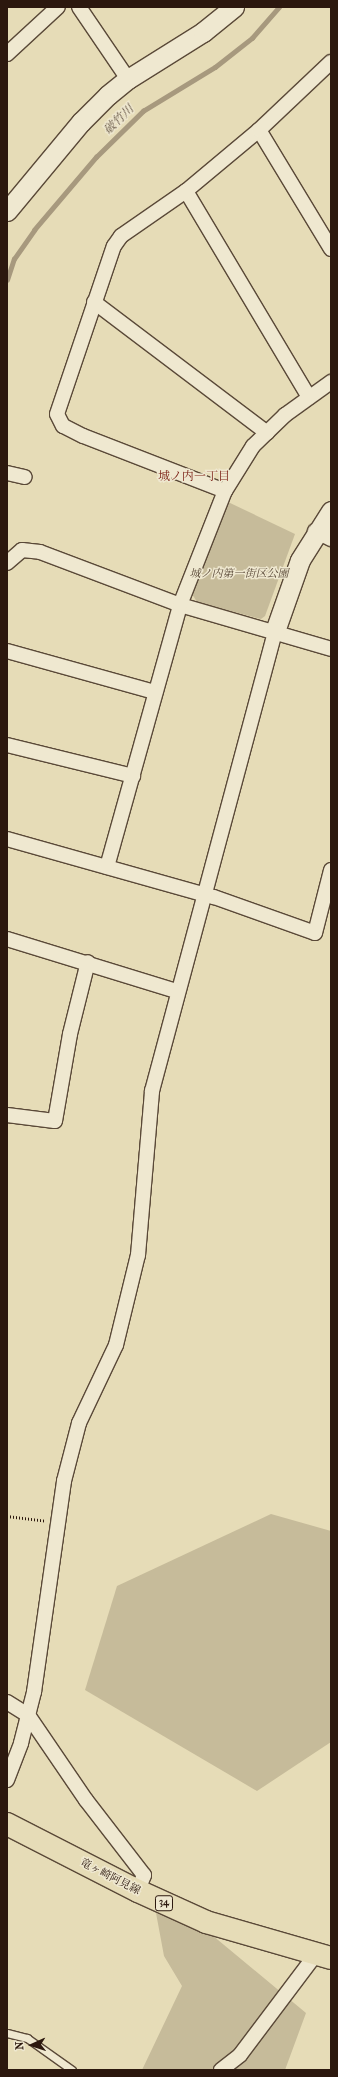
<!DOCTYPE html>
<meta charset="utf-8">
<style>
body{margin:0}
#map{position:relative;width:338px;height:2077px;overflow:hidden;background:#e6dcb7;font-family:"IM FELL French Canon","Noto Serif JP",serif}
div>[style]{position:absolute}
.green>*{inset:0;background:#c6bb9a}
.stream>*{height:4.5px;margin:-2.25px;padding:0 2.25px;transform-origin:2.25px;border-radius:2.25px;background:#a7997e}
.path>*{height:2.5px;margin-top:-1.25px;transform-origin:0;background:repeating-linear-gradient(90deg,#2c180e 0 1px,transparent 0 3px)}
.roads{filter:drop-shadow(1px 0 #5a4938) drop-shadow(-1px 0 #5a4938) drop-shadow(0 1px #5a4938) drop-shadow(0 -1px #5a4938)}
.lane>*{height:7px;margin:-3.5px;padding:0 3.5px;transform-origin:3.5px;border-radius:3.5px;background:#efe8d0}
.street>*{height:14px;margin:-7px;padding:0 7px;transform-origin:7px;border-radius:7px;background:#efe8d0}
.secondary>*{height:19px;margin:-9.5px;padding:0 9.5px;transform-origin:9.5px;border-radius:9.5px;background:#efe8d0}
.primary>*{height:22px;margin:-11px;padding:0 11px;transform-origin:11px;border-radius:11px;background:#e6dcb7}
span{translate:-50% -50%;white-space:nowrap;text-align:center;line-height:1.15;-webkit-text-stroke:3px #efe8d0;paint-order:stroke}
.shield-label span{padding:1px 3px;background:#efe8d0;border:1px solid;border-radius:3px;-webkit-text-stroke-width:0}
.shield-label{font-size:10px;color:#2c180e;font-weight:700}
.park-label{font-size:11px;color:#5a4938;font-style:italic}
.street-label{font-size:11px;color:#2c180e}
.water-label{font-size:12px;color:#5d4c3b;font-style:italic}
.neighbourhood-label{font-size:12px;color:#7a1f14}
.frame{position:absolute;inset:0;border:8px solid #2c180e;pointer-events:none}
.north{position:absolute;left:12px;top:2025px;width:40px;height:40px;-webkit-text-stroke:3px #efe8d0;paint-order:stroke;rotate:267deg;font-size:11px;font-weight:700;line-height:16px;text-align:center;color:#2c180e}
.north::after{content:'';display:block;margin:auto;width:14px;height:18px;background:#2c180e;clip-path:polygon(50% 0,100% 100%,50% 72%,0 100%)}
</style>
<div id="map">
<div class="green">
<i style="clip-path:polygon(228px 502px,295px 534px,265px 616px,261px 619px,197px 602px,192px 594px)"></i>
<i style="clip-path:polygon(271px 1514px,331px 1531px,331px 1742px,257px 1791px,85px 1690px,117px 1586px)"></i>
<i style="clip-path:polygon(156px 1913px,206px 1930px,306px 2013px,285px 2070px,142px 2070px,182px 1986px,164px 1956px)"></i>
</div>
<div class="stream">
<i style="left:7px;top:280px;width:22px;rotate:-72deg"></i>
<i style="left:14px;top:259px;width:35px;rotate:-55deg"></i>
<i style="left:34px;top:230px;width:96px;rotate:-49.7deg"></i>
<i style="left:96px;top:157px;width:66px;rotate:-44.4deg"></i>
<i style="left:143px;top:111px;width:84px;rotate:-31.4deg"></i>
<i style="left:215px;top:67px;width:47px;rotate:-38.1deg"></i>
<i style="left:252px;top:38px;width:41px;rotate:-48.9deg"></i>
</div>
<div class="path">
<i style="left:7px;top:1516px;width:38px;rotate:7deg"></i>
</div>
<div class="roads">
<div class="lane">
<i style="left:7px;top:2033px;width:21px;rotate:14deg"></i>
<i style="left:27px;top:2038px;width:55px;rotate:35.4deg"></i>
</div>
<div class="street">
<i style="left:79px;top:7px;width:87px;rotate:55.8deg"></i>
<i style="left:7px;top:54px;width:69px;rotate:-42.7deg"></i>
<i style="left:259px;top:130px;width:139px;rotate:58.8deg"></i>
<i style="left:186px;top:191px;width:240px;rotate:59.2deg"></i>
<i style="left:94px;top:302px;width:217px;rotate:37.1deg"></i>
<i style="left:7px;top:473px;width:18px;rotate:13deg"></i>
<i style="left:225px;top:491px;width:152px;rotate:-158.8deg"></i>
<i style="left:83px;top:436px;width:22px;rotate:-153deg"></i>
<i style="left:63px;top:426px;width:13px;rotate:-117deg"></i>
<i style="left:57px;top:414px;width:177px;rotate:-71.3deg"></i>
<i style="left:114px;top:246px;width:12px;rotate:-55deg"></i>
<i style="left:121px;top:236px;width:79px;rotate:-34.7deg"></i>
<i style="left:186px;top:191px;width:95px;rotate:-39.9deg"></i>
<i style="left:259px;top:130px;width:99px;rotate:-43.4deg"></i>
<i style="left:315px;top:531px;width:18px;rotate:27deg"></i>
<i style="left:7px;top:563px;width:20px;rotate:-41deg"></i>
<i style="left:22px;top:550px;width:18px;rotate:6deg"></i>
<i style="left:40px;top:552px;width:150px;rotate:20.7deg"></i>
<i style="left:180px;top:605px;width:157px;rotate:16.2deg"></i>
<i style="left:7px;top:651px;width:154px;rotate:15.5deg"></i>
<i style="left:7px;top:745px;width:130px;rotate:13.8deg"></i>
<i style="left:7px;top:839px;width:215px;rotate:15.7deg"></i>
<i style="left:214px;top:897px;width:107px;rotate:19.6deg"></i>
<i style="left:315px;top:933px;width:65px;rotate:-75.7deg"></i>
<i style="left:107px;top:867px;width:272px;rotate:-74.4deg"></i>
<i style="left:180px;top:605px;width:123px;rotate:-68.5deg"></i>
<i style="left:225px;top:491px;width:53px;rotate:-58.1deg"></i>
<i style="left:253px;top:446px;width:45px;rotate:-44.1deg"></i>
<i style="left:285px;top:415px;width:57px;rotate:-35.7deg"></i>
<i style="left:7px;top:939px;width:177px;rotate:17.1deg"></i>
<i style="left:7px;top:1115px;width:48px;rotate:7.1deg"></i>
<i style="left:55px;top:1121px;width:88px;rotate:-80.2deg"></i>
<i style="left:70px;top:1034px;width:74px;rotate:-76deg"></i>
<i style="left:7px;top:1702px;width:25px;rotate:32deg"></i>
<i style="left:28px;top:1715px;width:103px;rotate:55.7deg"></i>
<i style="left:86px;top:1800px;width:95px;rotate:52.3deg"></i>
<i style="left:144px;top:1875px;width:17px;rotate:111deg"></i>
<i style="left:7px;top:1780px;width:40px;rotate:-69deg"></i>
<i style="left:21px;top:1743px;width:53px;rotate:-75.7deg"></i>
<i style="left:34px;top:1692px;width:213px;rotate:-81.9deg"></i>
<i style="left:64px;top:1481px;width:60px;rotate:-75.5deg"></i>
<i style="left:79px;top:1423px;width:86px;rotate:-64.6deg"></i>
<i style="left:116px;top:1345px;width:93px;rotate:-76.3deg"></i>
<i style="left:138px;top:1255px;width:165px;rotate:-85.1deg"></i>
<i style="left:152px;top:1091px;width:476px;rotate:-75deg"></i>
<i style="left:221px;top:2070px;width:24px;rotate:-38deg"></i>
<i style="left:240px;top:2055px;width:126px;rotate:-53deg"></i>
</div>
<div class="secondary">
<i style="left:7px;top:211px;width:116px;rotate:-50.3deg"></i>
<i style="left:81px;top:122px;width:38px;rotate:-45deg"></i>
<i style="left:108px;top:95px;width:26px;rotate:-39deg"></i>
<i style="left:128px;top:79px;width:89px;rotate:-32.1deg"></i>
<i style="left:203px;top:32px;width:40px;rotate:-39deg"></i>
<i style="left:275px;top:631px;width:75px;rotate:-70.6deg"></i>
<i style="left:300px;top:560px;width:58px;rotate:-57.7deg"></i>
</div>
<div class="primary">
<i style="left:7px;top:1824px;width:147px;rotate:27.1deg"></i>
<i style="left:138px;top:1891px;width:75px;rotate:24.5deg"></i>
<i style="left:206px;top:1922px;width:130px;rotate:16.1deg"></i>
</div>
</div>
<div class="shield-label">
<span style="left:164px;top:1903px">34</span>
</div>
<div class="park-label">
<span style="left:239px;top:574px">城ノ内第一街区公園</span>
</div>
<div class="street-label">
<span style="left:110px;top:1877px;rotate:27deg">竜ヶ崎阿見線</span>
</div>
<div class="water-label">
<span style="left:119px;top:120px;rotate:-44deg">破竹川</span>
</div>
<div class="neighbourhood-label">
<span style="left:194px;top:477px">城ノ内一丁目</span>
</div>
<div class="frame"></div>
<div class="north">N</div>
</div>
